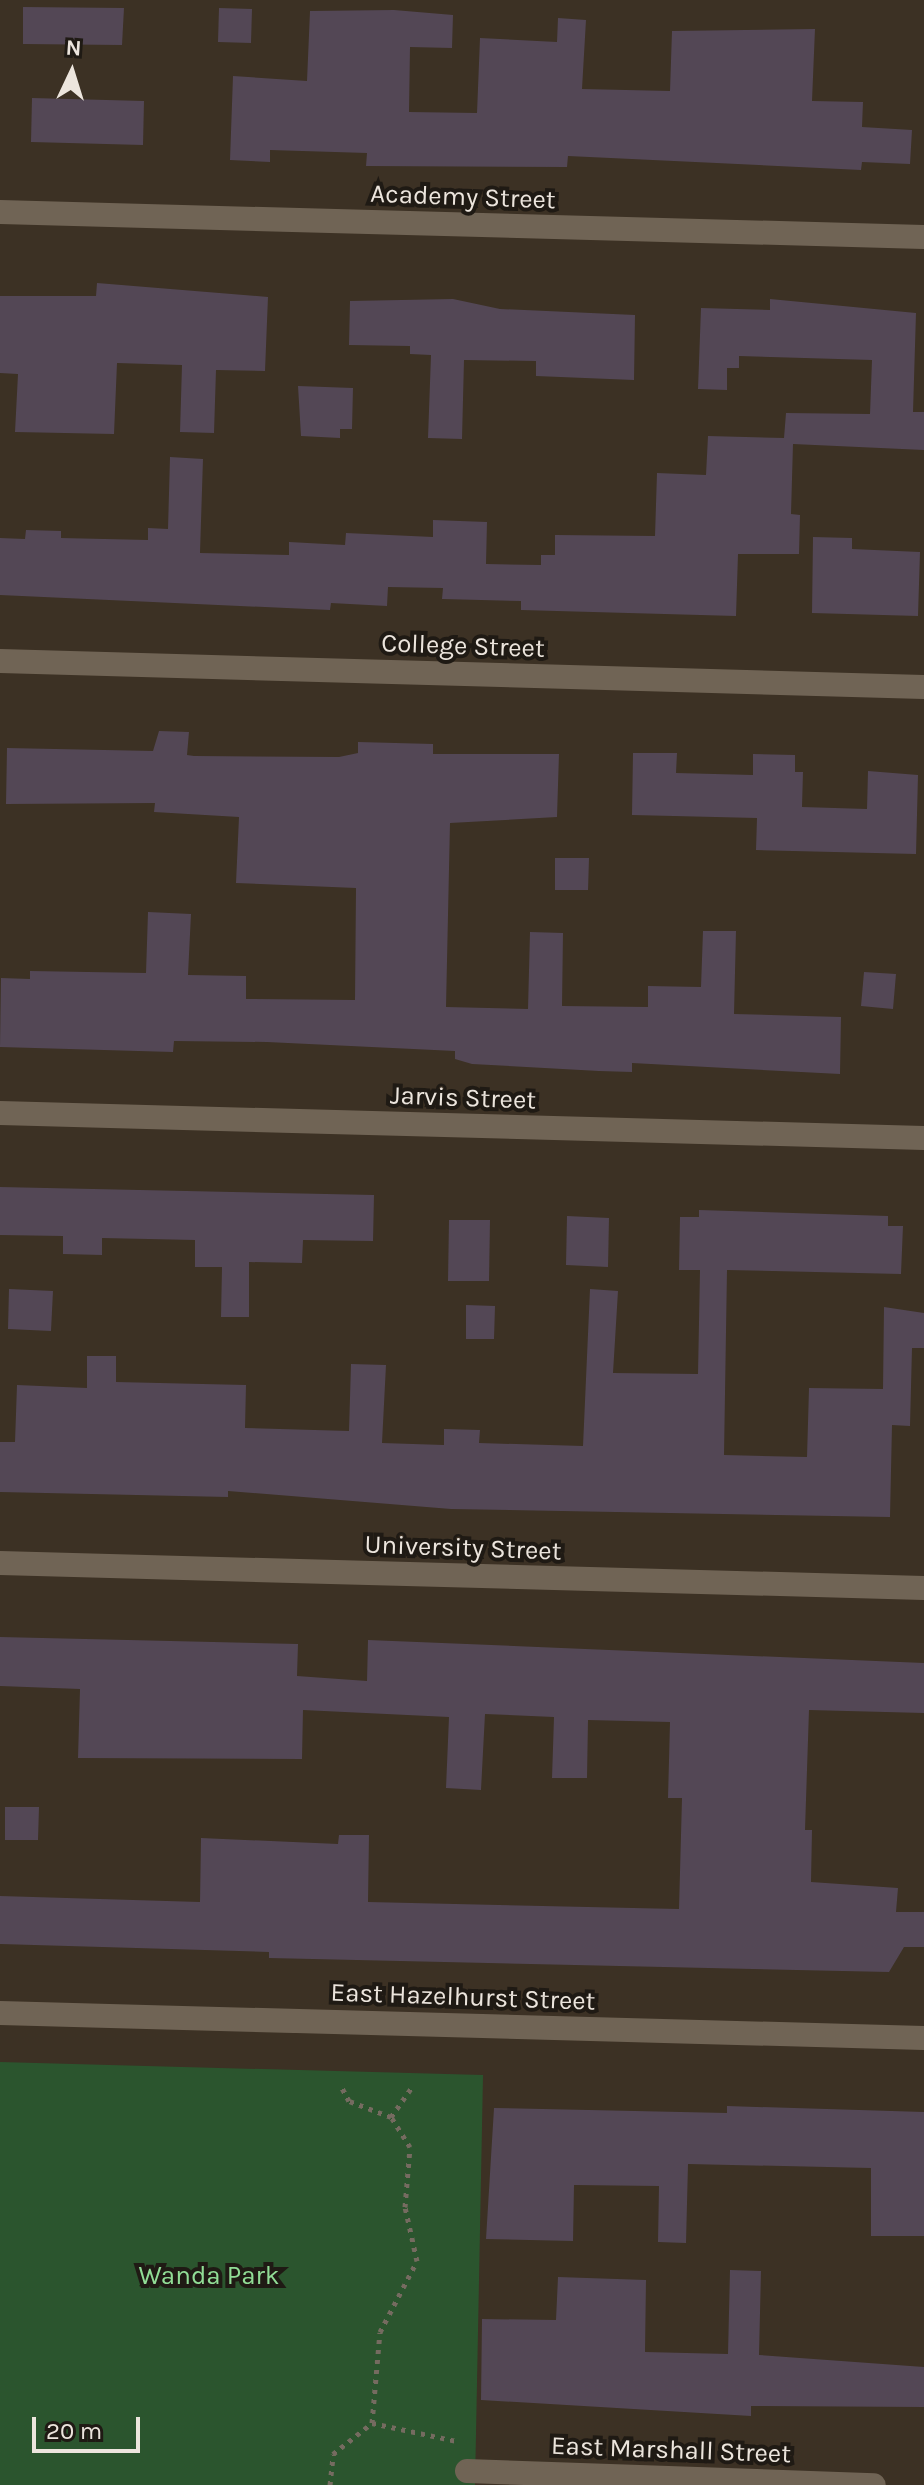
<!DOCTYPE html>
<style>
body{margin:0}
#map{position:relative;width:924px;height:2485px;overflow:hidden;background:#3c3124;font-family:Karla,sans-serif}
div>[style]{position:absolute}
.green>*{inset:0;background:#2b552e}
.building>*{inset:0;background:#534755}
.path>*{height:5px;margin-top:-2.5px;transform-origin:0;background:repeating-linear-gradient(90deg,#756b60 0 4px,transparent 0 10px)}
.minor>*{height:24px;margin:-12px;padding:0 12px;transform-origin:12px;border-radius:12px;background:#706455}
span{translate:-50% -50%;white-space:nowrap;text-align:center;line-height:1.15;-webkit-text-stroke:8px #1f1a14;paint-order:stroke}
.street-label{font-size:26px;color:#ece5dd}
.park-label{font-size:26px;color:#91dd96}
.north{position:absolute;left:32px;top:32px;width:80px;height:80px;-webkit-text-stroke:6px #1f1a14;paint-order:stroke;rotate:4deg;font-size:22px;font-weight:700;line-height:32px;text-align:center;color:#ece5dd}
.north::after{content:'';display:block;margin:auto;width:28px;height:36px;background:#ece5dd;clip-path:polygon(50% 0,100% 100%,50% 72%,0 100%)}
.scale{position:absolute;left:32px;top:2417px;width:108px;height:36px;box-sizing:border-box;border:4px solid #ece5dd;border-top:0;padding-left:10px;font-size:24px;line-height:28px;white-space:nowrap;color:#ece5dd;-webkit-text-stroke:6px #1f1a14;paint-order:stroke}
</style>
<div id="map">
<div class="green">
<i style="clip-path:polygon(0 2062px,483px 2075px,475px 2485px,0 2485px)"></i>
</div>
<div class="building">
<i style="clip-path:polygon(23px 7px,124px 8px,122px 45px,23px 44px)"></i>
<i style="clip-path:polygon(219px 8px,252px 9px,251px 43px,218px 42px)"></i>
<i style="clip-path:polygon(394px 10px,453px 15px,452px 48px,410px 47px,409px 112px,477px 113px,480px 38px,557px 42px,558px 18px,586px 20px,582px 89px,670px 91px,672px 31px,815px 29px,812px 101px,863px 102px,862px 127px,912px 130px,910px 164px,862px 162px,861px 170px,568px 156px,567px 167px,366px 166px,367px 153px,270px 150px,270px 162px,230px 160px,233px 76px,307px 81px,310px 11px)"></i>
<i style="clip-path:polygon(32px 98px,144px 101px,143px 145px,31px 142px)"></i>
<i style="clip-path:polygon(97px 283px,268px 297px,265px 371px,216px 370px,214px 433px,180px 432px,182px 365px,117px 363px,114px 434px,15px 432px,18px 374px,0 373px,0 296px,96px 296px)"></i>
<i style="clip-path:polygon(453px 299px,500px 309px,635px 315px,634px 380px,536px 376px,536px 361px,464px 360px,462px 439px,428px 438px,431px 355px,410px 354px,410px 346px,349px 345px,350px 301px)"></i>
<i style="clip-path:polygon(770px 299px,916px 313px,913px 412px,924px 412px,924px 450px,793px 444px,791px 514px,800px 515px,799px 554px,738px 554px,736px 616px,521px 610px,521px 601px,442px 599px,443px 588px,388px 587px,387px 606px,331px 603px,330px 610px,0 595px,0 538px,25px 539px,26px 530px,61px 531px,61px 538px,148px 540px,148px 528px,168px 529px,170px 457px,203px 459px,200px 553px,289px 555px,289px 542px,345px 545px,346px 533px,433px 537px,433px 520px,487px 522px,486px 564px,541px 565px,541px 555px,555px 555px,555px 535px,655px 536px,657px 473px,706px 475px,708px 436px,784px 438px,786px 413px,870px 414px,872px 360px,739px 356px,739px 368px,727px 368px,727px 390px,698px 389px,701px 308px,770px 310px)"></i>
<i style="clip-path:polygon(298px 386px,353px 388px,352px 429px,340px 429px,340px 438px,301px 436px)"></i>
<i style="clip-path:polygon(813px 537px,852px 538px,852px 549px,920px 552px,918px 616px,812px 613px)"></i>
<i style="clip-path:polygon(159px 731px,189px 732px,187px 755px,194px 756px,339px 757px,358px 753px,358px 742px,433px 744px,433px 754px,559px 754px,557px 817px,450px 823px,446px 1007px,528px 1009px,530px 932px,563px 933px,562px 1006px,648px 1007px,648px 986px,701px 987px,703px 931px,736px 931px,734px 1014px,841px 1017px,840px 1074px,632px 1063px,632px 1072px,599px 1071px,472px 1064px,455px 1059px,455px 1051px,267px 1042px,174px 1041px,173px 1052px,0 1047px,1px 978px,30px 979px,30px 971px,146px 973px,148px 912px,191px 914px,188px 975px,246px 976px,246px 999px,355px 1000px,356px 888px,236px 883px,239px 817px,154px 812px,155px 803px,6px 804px,7px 748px,153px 751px)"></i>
<i style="clip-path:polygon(633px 753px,677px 753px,676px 773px,753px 775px,753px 754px,795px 755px,795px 772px,803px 772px,802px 807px,867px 809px,868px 771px,918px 775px,916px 854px,756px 850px,757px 818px,632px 815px)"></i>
<i style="clip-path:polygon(555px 858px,589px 858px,588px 890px,555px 890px)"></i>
<i style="clip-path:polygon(864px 972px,896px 974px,893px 1009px,861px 1006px)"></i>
<i style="clip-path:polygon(0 1187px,374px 1195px,373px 1241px,303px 1240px,302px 1263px,249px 1262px,249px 1317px,221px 1317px,222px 1267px,195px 1267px,195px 1240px,102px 1238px,102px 1255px,63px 1254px,63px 1236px,0 1235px)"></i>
<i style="clip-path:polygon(699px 1210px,888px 1216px,888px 1226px,903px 1226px,901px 1274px,727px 1270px,724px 1455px,807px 1457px,809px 1388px,883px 1389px,884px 1307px,924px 1313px,924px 1348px,912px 1348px,910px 1426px,892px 1425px,890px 1517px,451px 1509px,228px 1491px,228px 1497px,0 1492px,0 1442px,15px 1442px,17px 1385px,87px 1388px,87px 1356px,116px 1356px,116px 1382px,246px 1385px,245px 1428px,349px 1431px,351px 1364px,386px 1365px,382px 1443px,444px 1445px,444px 1429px,480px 1430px,479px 1443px,583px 1446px,590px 1289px,618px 1291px,613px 1373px,698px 1374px,700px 1270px,679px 1270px,680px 1217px,699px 1217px)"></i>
<i style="clip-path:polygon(567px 1216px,609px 1218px,608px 1267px,566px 1265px)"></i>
<i style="clip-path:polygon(449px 1220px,490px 1220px,489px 1281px,448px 1281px)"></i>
<i style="clip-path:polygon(9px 1289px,53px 1291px,51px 1331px,8px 1329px)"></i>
<i style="clip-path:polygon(466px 1305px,495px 1306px,494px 1339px,466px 1339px)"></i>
<i style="clip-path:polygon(0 1637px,298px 1644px,297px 1676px,367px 1681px,368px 1640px,924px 1663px,924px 1713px,809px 1710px,805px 1830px,812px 1830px,811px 1882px,898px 1888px,896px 1912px,924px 1912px,924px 1947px,904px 1947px,889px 1972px,269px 1958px,269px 1952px,0 1944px,0 1896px,200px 1902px,201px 1838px,338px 1844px,339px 1835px,369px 1835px,368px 1902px,679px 1909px,682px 1798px,668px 1798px,670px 1722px,588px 1720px,587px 1778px,552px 1778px,554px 1717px,485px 1714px,481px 1790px,446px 1788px,449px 1717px,303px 1710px,302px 1759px,78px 1758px,80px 1689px,0 1686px)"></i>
<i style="clip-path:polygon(5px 1807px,39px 1807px,38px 1840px,5px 1840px)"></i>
<i style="clip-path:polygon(727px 2106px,924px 2112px,924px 2236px,871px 2236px,871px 2168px,688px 2164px,686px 2243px,658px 2242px,659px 2186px,574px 2185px,573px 2241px,486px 2239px,494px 2108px,727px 2113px)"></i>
<i style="clip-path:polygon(730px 2270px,761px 2271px,759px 2355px,924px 2367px,924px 2407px,751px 2406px,751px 2416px,481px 2400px,482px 2319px,556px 2320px,558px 2277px,646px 2280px,645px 2352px,728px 2354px)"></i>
</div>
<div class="path">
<i style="left:391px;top:2117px;width:35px;rotate:-55deg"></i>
<i style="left:372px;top:2423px;width:87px;rotate:12deg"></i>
<i style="left:330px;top:2485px;width:31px;rotate:-84deg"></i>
<i style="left:333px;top:2454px;width:50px;rotate:-38.5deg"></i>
<i style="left:372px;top:2423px;width:91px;rotate:-85deg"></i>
<i style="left:380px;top:2332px;width:80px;rotate:-62.5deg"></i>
<i style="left:417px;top:2261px;width:55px;rotate:-102.5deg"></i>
<i style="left:405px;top:2207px;width:60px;rotate:-85.2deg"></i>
<i style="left:410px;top:2147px;width:36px;rotate:-122deg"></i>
<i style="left:391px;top:2117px;width:45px;rotate:-159.1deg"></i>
<i style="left:349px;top:2101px;width:15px;rotate:-118deg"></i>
</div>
<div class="minor">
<i style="left:0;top:212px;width:924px;rotate:1.55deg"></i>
<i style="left:0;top:661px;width:924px;rotate:1.61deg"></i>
<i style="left:0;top:1113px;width:924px;rotate:1.55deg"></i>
<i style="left:0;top:1563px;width:924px;rotate:1.55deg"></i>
<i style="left:0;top:2013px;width:924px;rotate:1.55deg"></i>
<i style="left:467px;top:2471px;width:407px;rotate:2deg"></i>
</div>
<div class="street-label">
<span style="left:463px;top:197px;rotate:2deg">Academy Street</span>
<span style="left:463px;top:646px;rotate:2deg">College Street</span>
<span style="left:463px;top:1098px;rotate:2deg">Jarvis Street</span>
<span style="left:463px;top:1548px;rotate:2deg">University Street</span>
<span style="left:463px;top:1997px;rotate:2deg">East Hazelhurst Street</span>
<span style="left:671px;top:2450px;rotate:2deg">East Marshall Street</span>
</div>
<div class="park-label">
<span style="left:209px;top:2276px">Wanda Park</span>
</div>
<div class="north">N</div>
<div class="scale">20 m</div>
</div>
